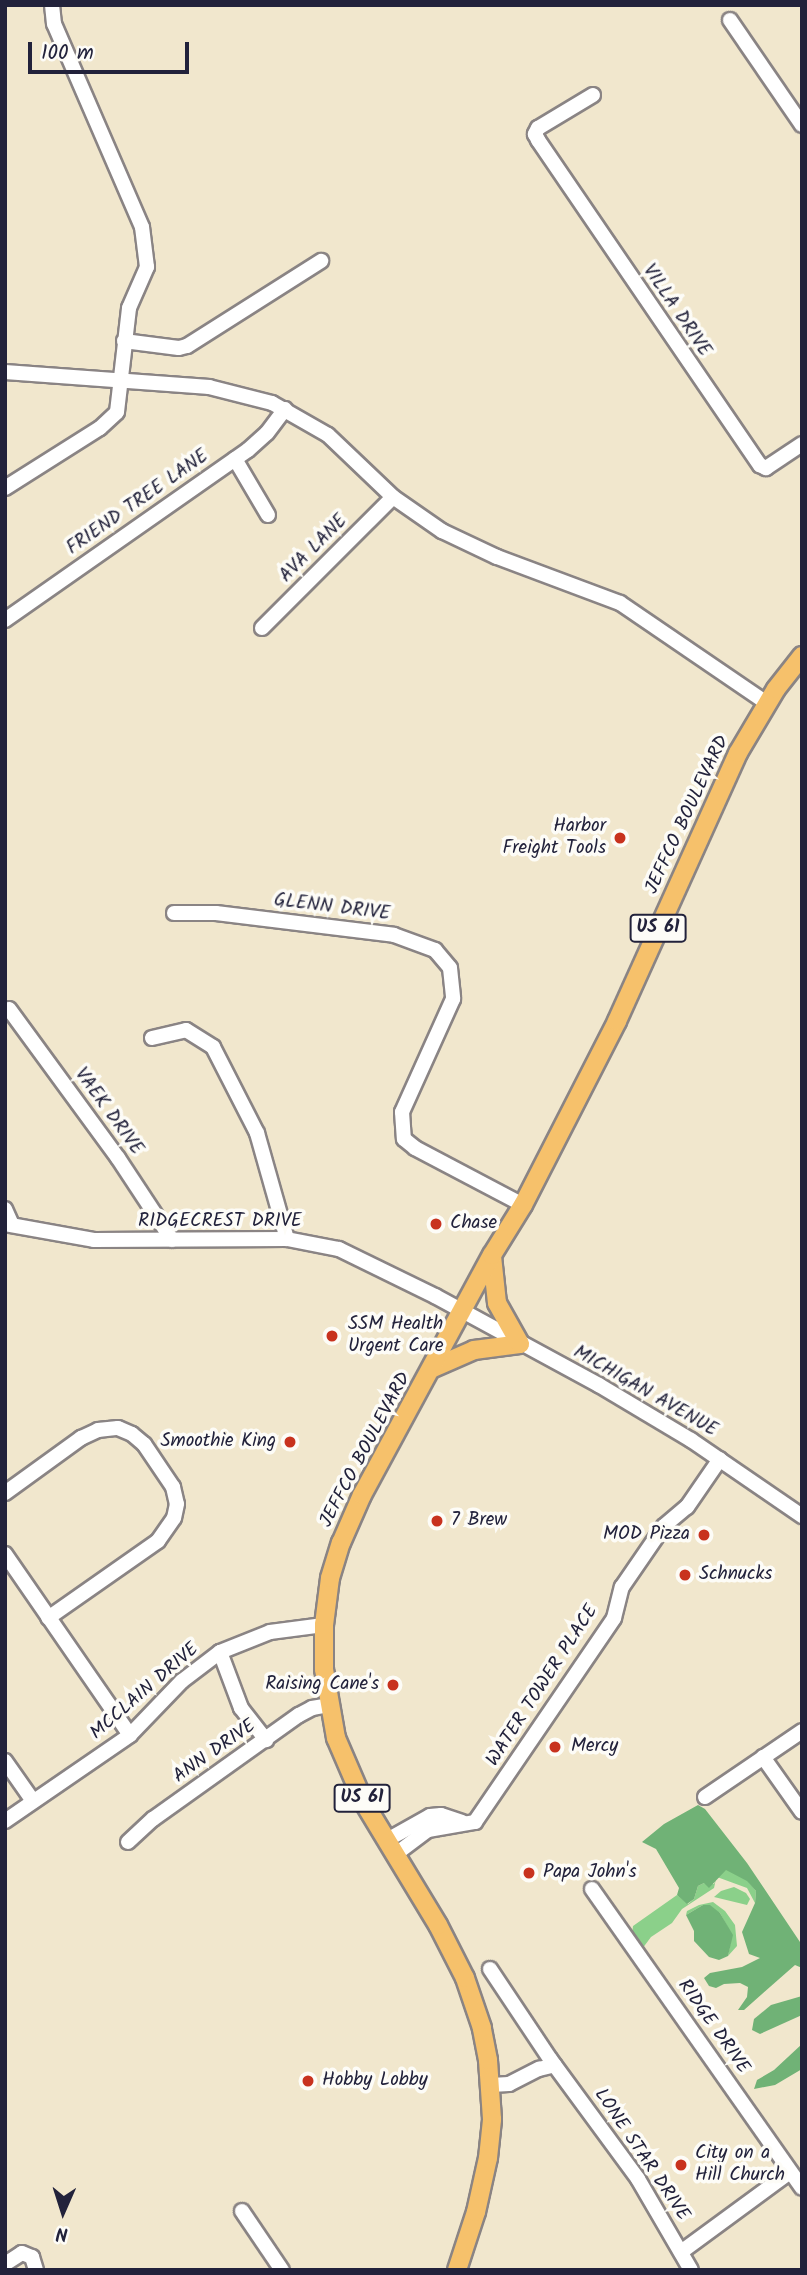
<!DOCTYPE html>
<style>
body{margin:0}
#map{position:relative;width:807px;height:2275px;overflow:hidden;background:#f1e7cd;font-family:Kalam,sans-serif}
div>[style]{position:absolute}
.green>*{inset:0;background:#8bd08a}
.forest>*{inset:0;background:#70b276}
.roads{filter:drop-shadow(2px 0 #8a8484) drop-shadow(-2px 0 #8a8484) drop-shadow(0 2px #8a8484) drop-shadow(0 -2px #8a8484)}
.minor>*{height:14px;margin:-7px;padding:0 7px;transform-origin:7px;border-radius:7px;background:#fff}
.major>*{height:18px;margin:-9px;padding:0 9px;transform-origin:9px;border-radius:9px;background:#f6c16b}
.dots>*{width:19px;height:19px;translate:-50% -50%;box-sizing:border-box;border:4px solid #fdfcf7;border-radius:50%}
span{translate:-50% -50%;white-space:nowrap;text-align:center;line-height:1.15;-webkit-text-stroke:7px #fdfcf7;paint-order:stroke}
.shield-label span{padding:2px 5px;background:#fdfcf7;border:2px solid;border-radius:5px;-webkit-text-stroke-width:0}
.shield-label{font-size:18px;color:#22223b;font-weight:700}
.street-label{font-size:19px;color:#22223b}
.poi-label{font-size:19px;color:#22223b}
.right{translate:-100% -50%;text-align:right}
.left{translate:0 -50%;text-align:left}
.frame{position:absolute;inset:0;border:7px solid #22223b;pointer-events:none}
.north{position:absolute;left:28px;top:2177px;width:70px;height:70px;-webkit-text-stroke:5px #fdfcf7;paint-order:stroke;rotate:183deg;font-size:19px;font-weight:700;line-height:28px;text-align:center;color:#22223b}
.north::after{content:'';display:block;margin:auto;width:24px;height:32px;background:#22223b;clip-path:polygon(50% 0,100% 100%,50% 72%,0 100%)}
.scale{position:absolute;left:28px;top:42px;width:161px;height:32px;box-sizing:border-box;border:4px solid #22223b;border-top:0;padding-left:9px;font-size:21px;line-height:24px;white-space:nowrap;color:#22223b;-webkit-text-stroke:5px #fdfcf7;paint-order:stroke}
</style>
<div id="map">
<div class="green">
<i style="clip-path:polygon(726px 1869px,747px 1880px,756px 1891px,755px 1903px,747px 1888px,717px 1877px)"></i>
<i style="clip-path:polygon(716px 1879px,714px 1888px,682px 1909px,672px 1923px,651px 1937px,642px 1949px,632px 1934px,633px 1926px,677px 1895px,688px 1904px,694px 1899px,698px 1886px,704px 1883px,714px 1884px)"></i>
<i style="clip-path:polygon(734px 1887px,746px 1893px,750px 1899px,747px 1905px,714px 1897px,721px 1891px)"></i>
<i style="clip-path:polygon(713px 1902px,725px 1911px,735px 1925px,737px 1946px,728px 1956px,732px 1935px,720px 1913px,703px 1905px,686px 1915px,687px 1911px,699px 1905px)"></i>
</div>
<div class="forest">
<i style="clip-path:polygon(698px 1805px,705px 1809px,747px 1863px,802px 1945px,802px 1968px,795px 1965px,744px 2010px,738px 2010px,747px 1997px,748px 1987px,740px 1983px,724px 1984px,716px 1988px,709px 1986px,704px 1978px,710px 1973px,742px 1967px,760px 1958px,749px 1954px,742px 1932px,755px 1903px,756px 1891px,747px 1881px,726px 1870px,709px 1888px,704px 1883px,698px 1886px,694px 1899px,687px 1904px,677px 1895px,679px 1888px,656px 1849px,642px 1842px,664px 1824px)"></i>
<i style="clip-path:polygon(703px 1905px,710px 1905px,720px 1913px,733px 1935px,728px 1956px,719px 1960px,709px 1957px,694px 1941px,694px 1931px,686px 1915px)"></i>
<i style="clip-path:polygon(802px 1996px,802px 2015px,760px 2034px,752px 2030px,754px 2019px,771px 2005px)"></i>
<i style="clip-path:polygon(802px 2044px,802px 2069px,775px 2085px,754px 2089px,757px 2080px,774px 2070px)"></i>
</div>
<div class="roads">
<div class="minor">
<i style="left:730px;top:20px;width:127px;rotate:55.6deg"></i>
<i style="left:593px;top:95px;width:64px;rotate:149deg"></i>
<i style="left:538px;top:128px;width:7px;rotate:117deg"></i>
<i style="left:535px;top:134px;width:7px;rotate:63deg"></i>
<i style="left:538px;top:140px;width:394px;rotate:55.7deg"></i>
<i style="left:760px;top:465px;width:7px;rotate:27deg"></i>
<i style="left:766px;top:468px;width:43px;rotate:-33.7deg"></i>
<i style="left:124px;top:341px;width:55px;rotate:7.3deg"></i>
<i style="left:179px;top:348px;width:8px;rotate:-14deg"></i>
<i style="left:187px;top:346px;width:159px;rotate:-32.4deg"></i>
<i style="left:5px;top:372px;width:205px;rotate:4.2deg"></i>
<i style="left:209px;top:387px;width:65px;rotate:14.3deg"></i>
<i style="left:272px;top:403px;width:64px;rotate:29.7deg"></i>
<i style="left:328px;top:435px;width:90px;rotate:43.6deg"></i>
<i style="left:393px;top:497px;width:60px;rotate:34.8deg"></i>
<i style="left:442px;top:531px;width:61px;rotate:25.3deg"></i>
<i style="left:497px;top:557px;width:131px;rotate:20.5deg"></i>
<i style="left:620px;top:603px;width:179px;rotate:34.3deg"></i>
<i style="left:235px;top:459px;width:65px;rotate:59.5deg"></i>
<i style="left:5px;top:488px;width:112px;rotate:-32.3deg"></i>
<i style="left:100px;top:428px;width:23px;rotate:-43deg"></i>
<i style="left:117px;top:412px;width:105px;rotate:-83.4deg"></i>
<i style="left:129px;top:308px;width:45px;rotate:-66.3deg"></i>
<i style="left:147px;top:267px;width:40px;rotate:-97.1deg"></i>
<i style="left:142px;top:227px;width:221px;rotate:-113.4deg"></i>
<i style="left:54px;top:24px;width:19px;rotate:-96deg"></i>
<i style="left:5px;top:620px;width:297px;rotate:-35deg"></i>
<i style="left:248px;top:450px;width:25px;rotate:-42deg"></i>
<i style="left:267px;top:433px;width:30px;rotate:-53deg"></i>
<i style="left:262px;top:628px;width:185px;rotate:-45deg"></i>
<i style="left:174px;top:913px;width:42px"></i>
<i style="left:216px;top:913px;width:179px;rotate:7deg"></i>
<i style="left:394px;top:935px;width:44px;rotate:20.1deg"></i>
<i style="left:435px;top:950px;width:23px;rotate:50deg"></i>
<i style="left:450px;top:968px;width:31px;rotate:84deg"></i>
<i style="left:453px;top:999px;width:124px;rotate:114.3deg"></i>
<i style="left:402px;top:1112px;width:27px;rotate:86deg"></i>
<i style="left:404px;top:1139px;width:14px;rotate:39deg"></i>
<i style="left:415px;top:1148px;width:122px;rotate:27.8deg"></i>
<i style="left:9px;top:1009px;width:185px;rotate:53.8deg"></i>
<i style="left:118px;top:1158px;width:98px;rotate:56.6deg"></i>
<i style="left:152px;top:1038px;width:35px;rotate:-13deg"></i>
<i style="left:186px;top:1030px;width:32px;rotate:32deg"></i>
<i style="left:213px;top:1047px;width:97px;rotate:62.9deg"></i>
<i style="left:257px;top:1133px;width:110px;rotate:74.2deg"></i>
<i style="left:5px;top:1209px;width:17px;rotate:66deg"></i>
<i style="left:5px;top:1224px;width:90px;rotate:10.2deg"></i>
<i style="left:94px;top:1240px;width:193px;rotate:-0.3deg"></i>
<i style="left:287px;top:1239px;width:53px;rotate:10.9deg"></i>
<i style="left:339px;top:1249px;width:107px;rotate:26.1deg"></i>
<i style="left:435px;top:1296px;width:187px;rotate:28.5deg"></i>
<i style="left:599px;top:1385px;width:107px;rotate:30.9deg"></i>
<i style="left:691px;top:1440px;width:135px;rotate:34.4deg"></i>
<i style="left:5px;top:1493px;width:94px;rotate:-35.9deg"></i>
<i style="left:81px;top:1438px;width:19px;rotate:-25deg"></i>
<i style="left:98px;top:1430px;width:20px;rotate:-6deg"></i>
<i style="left:118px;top:1428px;width:15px;rotate:23deg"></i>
<i style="left:132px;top:1434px;width:16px;rotate:40deg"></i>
<i style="left:144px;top:1444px;width:52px;rotate:56deg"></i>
<i style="left:173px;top:1487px;width:17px;rotate:77deg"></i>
<i style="left:177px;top:1504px;width:14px;rotate:102deg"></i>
<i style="left:174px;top:1518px;width:28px;rotate:125deg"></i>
<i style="left:158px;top:1541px;width:134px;rotate:145deg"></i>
<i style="left:5px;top:1554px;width:220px;rotate:55.4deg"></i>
<i style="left:220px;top:1652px;width:60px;rotate:69.4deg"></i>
<i style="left:241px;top:1708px;width:41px;rotate:52deg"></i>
<i style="left:763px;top:1757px;width:67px;rotate:54.7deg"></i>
<i style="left:5px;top:1761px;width:49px;rotate:55deg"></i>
<i style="left:705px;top:1797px;width:117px;rotate:-34.2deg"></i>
<i style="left:5px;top:1821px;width:152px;rotate:-34.5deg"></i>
<i style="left:130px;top:1735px;width:75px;rotate:-46.1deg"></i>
<i style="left:182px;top:1681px;width:48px;rotate:-37.3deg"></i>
<i style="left:220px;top:1652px;width:54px;rotate:-21.8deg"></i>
<i style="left:270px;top:1632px;width:54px;rotate:-7.4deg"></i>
<i style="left:387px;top:1840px;width:49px;rotate:-29.2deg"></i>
<i style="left:430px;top:1816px;width:11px;rotate:-5deg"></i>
<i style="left:441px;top:1815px;width:22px;rotate:18deg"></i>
<i style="left:128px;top:1842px;width:34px;rotate:-43deg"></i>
<i style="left:153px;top:1819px;width:179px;rotate:-35.5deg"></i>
<i style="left:299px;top:1715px;width:15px;rotate:-28deg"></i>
<i style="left:312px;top:1708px;width:17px;rotate:-10deg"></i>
<i style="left:396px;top:1854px;width:40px;rotate:-37deg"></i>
<i style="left:428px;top:1830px;width:48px;rotate:-9.7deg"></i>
<i style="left:475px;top:1822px;width:247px;rotate:-55.7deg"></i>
<i style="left:614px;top:1618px;width:32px;rotate:-76deg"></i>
<i style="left:622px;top:1587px;width:74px;rotate:-55.5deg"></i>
<i style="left:664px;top:1526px;width:30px;rotate:-40deg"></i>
<i style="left:687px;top:1507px;width:58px;rotate:-55.5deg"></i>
<i style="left:592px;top:1889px;width:365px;rotate:54.9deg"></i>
<i style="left:490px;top:1969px;width:108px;rotate:56.3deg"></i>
<i style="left:550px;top:2059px;width:149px;rotate:53.7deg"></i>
<i style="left:638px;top:2179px;width:105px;rotate:59.8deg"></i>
<i style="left:491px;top:2085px;width:18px;rotate:-3deg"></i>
<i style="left:509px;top:2084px;width:34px;rotate:-27deg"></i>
<i style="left:539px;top:2069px;width:16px;rotate:-14deg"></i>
<i style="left:242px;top:2211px;width:71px;rotate:55.9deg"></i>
<i style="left:681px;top:2252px;width:135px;rotate:-36.3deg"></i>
<i style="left:5px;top:2264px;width:20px;rotate:-33deg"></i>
<i style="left:22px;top:2253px;width:11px;rotate:22deg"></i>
<i style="left:32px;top:2257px;width:14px;rotate:73deg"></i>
</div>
<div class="major">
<i style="left:433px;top:1368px;width:45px;rotate:-23.7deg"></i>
<i style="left:474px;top:1350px;width:46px;rotate:-7.4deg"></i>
<i style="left:520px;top:1344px;width:47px;rotate:-119.3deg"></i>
<i style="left:497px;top:1303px;width:47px;rotate:-96.1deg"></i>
<i style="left:457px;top:2270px;width:61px;rotate:-71.9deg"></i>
<i style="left:476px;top:2212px;width:55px;rotate:-77.5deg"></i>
<i style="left:488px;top:2158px;width:39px;rotate:-84deg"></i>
<i style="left:492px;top:2119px;width:59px;rotate:-93.9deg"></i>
<i style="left:488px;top:2060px;width:33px;rotate:-101deg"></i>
<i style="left:482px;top:2028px;width:53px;rotate:-108.8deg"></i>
<i style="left:465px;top:1978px;width:59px;rotate:-117deg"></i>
<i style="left:438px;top:1925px;width:143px;rotate:-121.2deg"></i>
<i style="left:364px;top:1803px;width:71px;rotate:-113.3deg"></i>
<i style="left:336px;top:1738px;width:70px;rotate:-99.9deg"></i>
<i style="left:324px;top:1669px;width:44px;rotate:-90deg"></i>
<i style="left:324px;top:1625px;width:47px;rotate:-82.7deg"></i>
<i style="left:330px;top:1578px;width:37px;rotate:-73deg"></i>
<i style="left:341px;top:1543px;width:52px;rotate:-66.4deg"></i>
<i style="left:362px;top:1495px;width:273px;rotate:-61.6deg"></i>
<i style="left:492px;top:1255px;width:59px;rotate:-58.2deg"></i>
<i style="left:523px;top:1205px;width:207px;rotate:-62.9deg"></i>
<i style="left:617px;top:1021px;width:294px;rotate:-65.7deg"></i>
<i style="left:738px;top:753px;width:74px;rotate:-59.3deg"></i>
<i style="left:776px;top:689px;width:42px;rotate:-51.8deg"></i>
</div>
</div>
<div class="dots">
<i style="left:620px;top:838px;background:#c8321e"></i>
<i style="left:436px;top:1224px;background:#c8321e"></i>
<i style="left:332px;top:1336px;background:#c8321e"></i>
<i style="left:290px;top:1442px;background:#c8321e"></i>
<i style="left:437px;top:1521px;background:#c8321e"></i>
<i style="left:704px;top:1535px;background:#c8321e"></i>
<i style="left:685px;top:1575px;background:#c8321e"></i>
<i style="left:393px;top:1685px;background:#c8321e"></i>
<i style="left:555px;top:1747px;background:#c8321e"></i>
<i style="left:529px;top:1873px;background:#c8321e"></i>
<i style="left:308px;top:2081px;background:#c8321e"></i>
<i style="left:681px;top:2165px;background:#c8321e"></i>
</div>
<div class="shield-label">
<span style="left:658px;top:928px">US 61</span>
<span style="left:362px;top:1798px">US 61</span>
</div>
<div class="street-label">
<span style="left:676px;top:311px;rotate:56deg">VILLA DRIVE</span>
<span style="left:138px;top:503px;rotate:-35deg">FRIEND TREE LANE</span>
<span style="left:314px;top:549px;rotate:-45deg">AVA LANE</span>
<span style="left:688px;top:815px;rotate:-65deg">JEFFCO BOULEVARD</span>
<span style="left:332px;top:908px;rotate:7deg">GLENN DRIVE</span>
<span style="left:108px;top:1112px;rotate:54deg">VAEK DRIVE</span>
<span style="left:220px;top:1222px">RIDGECREST DRIVE</span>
<span style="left:645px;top:1392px;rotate:30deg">MICHIGAN AVENUE</span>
<span style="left:366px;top:1450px;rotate:-62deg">JEFFCO BOULEVARD</span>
<span style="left:543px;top:1686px;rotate:-57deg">WATER TOWER PLACE</span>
<span style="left:145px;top:1692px;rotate:-41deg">MCCLAIN DRIVE</span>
<span style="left:215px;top:1752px;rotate:-35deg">ANN DRIVE</span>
<span style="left:713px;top:2027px;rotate:55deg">RIDGE DRIVE</span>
<span style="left:641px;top:2155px;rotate:56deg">LONE STAR DRIVE</span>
</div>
<div class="poi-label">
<span class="right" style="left:606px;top:838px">Harbor<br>Freight Tools</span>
<span class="left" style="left:450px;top:1224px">Chase</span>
<span class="left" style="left:348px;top:1336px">SSM Health<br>Urgent Care</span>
<span class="right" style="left:276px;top:1442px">Smoothie King</span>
<span class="left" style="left:451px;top:1521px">7 Brew</span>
<span class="right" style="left:690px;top:1535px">MOD Pizza</span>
<span class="left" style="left:699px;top:1575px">Schnucks</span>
<span class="right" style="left:379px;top:1685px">Raising Cane's</span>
<span class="left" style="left:571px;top:1747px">Mercy</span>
<span class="left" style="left:543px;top:1873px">Papa John's</span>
<span class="left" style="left:322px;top:2081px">Hobby Lobby</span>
<span class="left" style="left:695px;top:2165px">City on a<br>Hill Church</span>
</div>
<div class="frame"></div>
<div class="north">N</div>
<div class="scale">100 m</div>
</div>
